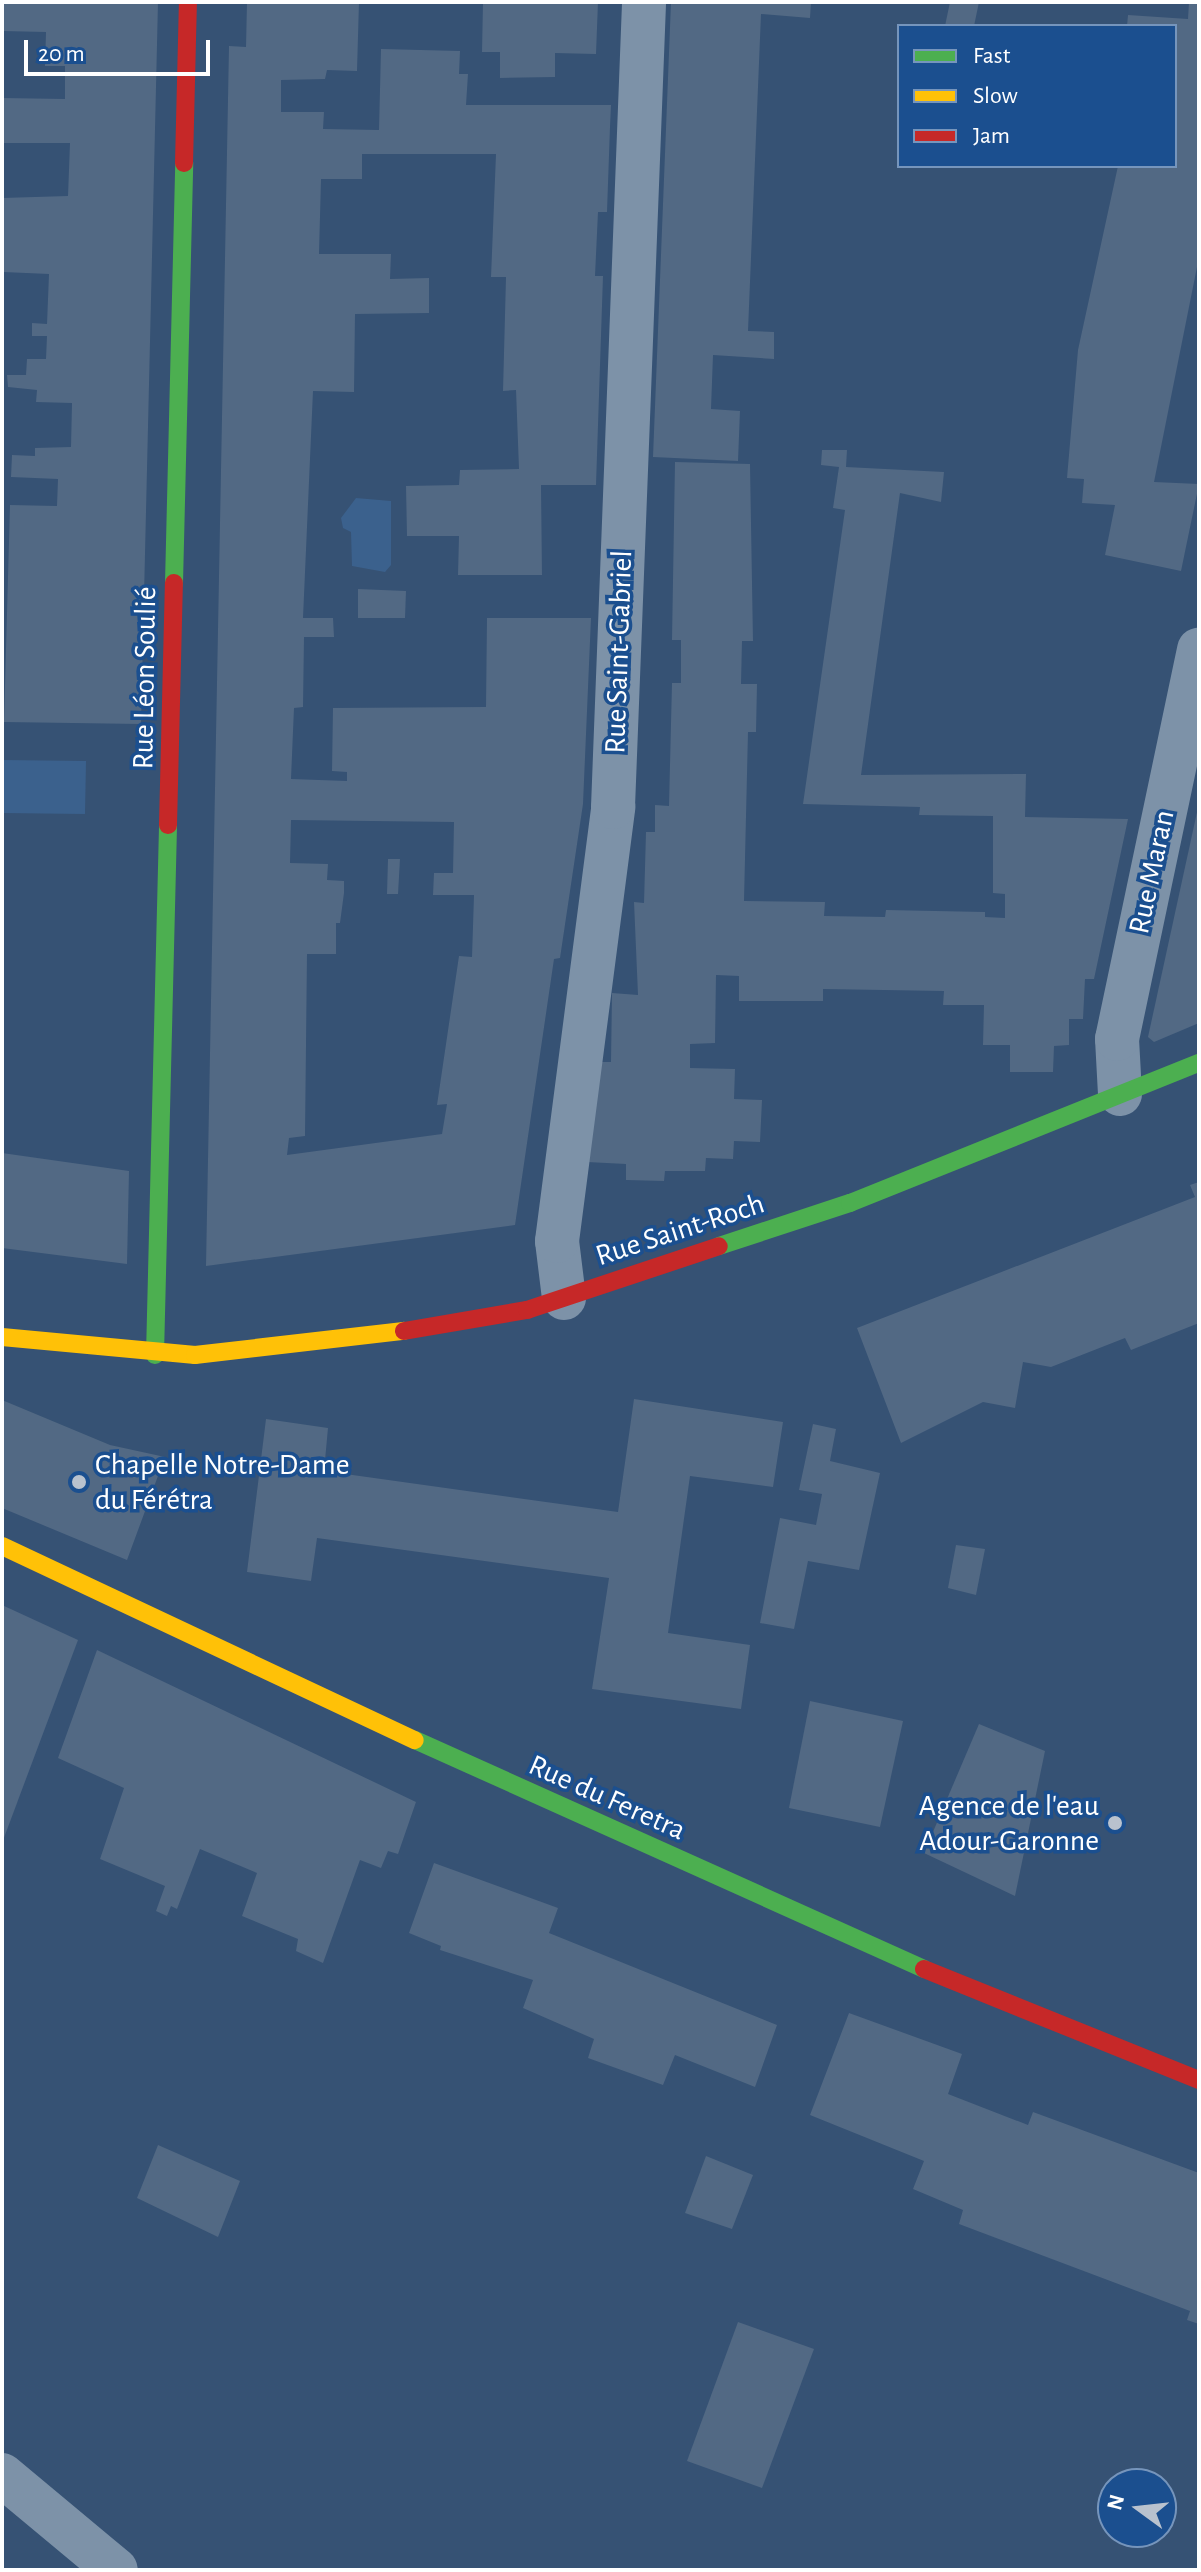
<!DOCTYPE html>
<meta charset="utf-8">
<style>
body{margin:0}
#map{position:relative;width:1201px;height:2572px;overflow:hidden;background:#365274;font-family:"Alegreya Sans",sans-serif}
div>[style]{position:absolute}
.water>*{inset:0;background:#3b618d}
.building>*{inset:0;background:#526984}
.street>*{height:44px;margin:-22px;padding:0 22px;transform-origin:22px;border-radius:22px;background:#7d92a8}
.fast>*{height:18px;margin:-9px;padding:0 9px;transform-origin:9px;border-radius:9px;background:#4caf50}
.slow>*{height:18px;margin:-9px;padding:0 9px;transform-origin:9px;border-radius:9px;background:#ffc107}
.jam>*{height:18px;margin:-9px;padding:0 9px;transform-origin:9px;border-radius:9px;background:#c62828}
.dots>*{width:22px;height:22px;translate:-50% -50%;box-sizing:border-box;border:4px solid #1b4f8f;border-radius:50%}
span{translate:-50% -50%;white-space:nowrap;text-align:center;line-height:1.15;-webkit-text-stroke:7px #1b4f8f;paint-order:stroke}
.street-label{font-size:30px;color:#fff}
.poi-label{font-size:30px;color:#fff}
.left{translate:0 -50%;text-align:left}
.right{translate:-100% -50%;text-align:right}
.frame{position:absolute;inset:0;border:4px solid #fff;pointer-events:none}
.legend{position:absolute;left:897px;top:24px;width:280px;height:144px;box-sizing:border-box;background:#1b4f8f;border:2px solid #7695bc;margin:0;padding:10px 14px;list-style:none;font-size:24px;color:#fff}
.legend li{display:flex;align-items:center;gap:16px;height:40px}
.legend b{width:40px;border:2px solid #7695bc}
.north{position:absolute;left:1097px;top:2468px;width:80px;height:80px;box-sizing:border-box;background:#1b4f8f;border:2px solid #7695bc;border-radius:50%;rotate:285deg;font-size:22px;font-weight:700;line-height:32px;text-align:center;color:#fff}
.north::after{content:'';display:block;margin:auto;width:28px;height:36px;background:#b9c2ce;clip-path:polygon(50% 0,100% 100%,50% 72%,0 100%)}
.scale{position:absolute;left:24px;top:40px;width:186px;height:36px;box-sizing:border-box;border:4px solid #fff;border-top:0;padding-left:10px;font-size:24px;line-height:28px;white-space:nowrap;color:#fff;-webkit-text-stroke:6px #1b4f8f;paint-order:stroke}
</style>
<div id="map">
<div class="water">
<i style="clip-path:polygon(356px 498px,391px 501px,391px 565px,385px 572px,352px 566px,351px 532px,343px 528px,341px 518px)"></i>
<i style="clip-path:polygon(2px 760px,86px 761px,85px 814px,2px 813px)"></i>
</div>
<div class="building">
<i style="clip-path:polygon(2px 2px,158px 2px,141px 724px,4px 722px,10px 505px,57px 506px,58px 479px,11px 477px,12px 455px,35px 456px,35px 448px,71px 447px,72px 403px,36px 402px,37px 390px,8px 387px,7px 375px,26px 375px,27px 359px,46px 359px,47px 336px,32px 336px,32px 323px,47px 324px,49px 274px,3px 272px,2px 198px,68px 196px,70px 143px,2px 143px,2px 98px,65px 99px,65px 66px,45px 66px,46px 32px,2px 31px)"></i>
<i style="clip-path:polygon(evenodd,247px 2px,359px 2px,357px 71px,327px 70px,325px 79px,281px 80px,281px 112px,324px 112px,323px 129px,379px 130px,381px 49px,460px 51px,459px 74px,468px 74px,466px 105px,611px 105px,610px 127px,607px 212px,598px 212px,595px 276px,603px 276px,596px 485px,541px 485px,542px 575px,458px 575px,459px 536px,407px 536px,406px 486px,459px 485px,460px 470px,519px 469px,516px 390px,503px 391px,506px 277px,491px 277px,496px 154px,362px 154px,362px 179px,321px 179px,319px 254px,391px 254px,390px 279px,429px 278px,429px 313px,355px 314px,354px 392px,313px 391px,303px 618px,333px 618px,334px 637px,304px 637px,303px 707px,294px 708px,291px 779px,347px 781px,347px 772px,332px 771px,333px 708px,486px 707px,487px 618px,591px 618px,583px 804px,560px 958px,554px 959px,515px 1225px,206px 1266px,229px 46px,246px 47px,247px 2px,291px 820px,454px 822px,453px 873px,434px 873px,433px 895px,474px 895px,472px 957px,459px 956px,437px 1105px,447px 1104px,442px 1134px,287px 1155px,289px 1138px,305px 1136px,307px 954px,336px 954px,336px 923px,340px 923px,344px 893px,344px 881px,327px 880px,328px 864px,290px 863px,291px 820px)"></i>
<i style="clip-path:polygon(483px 2px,598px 2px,596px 54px,555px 53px,555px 77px,500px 78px,500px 52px,482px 52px)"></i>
<i style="clip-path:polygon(671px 2px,811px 2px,810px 18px,761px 14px,748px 331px,774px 332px,774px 359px,713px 355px,711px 409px,740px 411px,738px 461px,653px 457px)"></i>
<i style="clip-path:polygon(950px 2px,979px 2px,974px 26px,945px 26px)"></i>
<i style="clip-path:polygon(1189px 2px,1199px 2px,1199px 257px,1154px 482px,1199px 484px,1181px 571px,1105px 555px,1115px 505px,1082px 503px,1084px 479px,1067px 478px,1078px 350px,1118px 166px,1175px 166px,1175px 26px,1127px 26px,1128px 15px,1188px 19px)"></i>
<i style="clip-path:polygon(822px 450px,847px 450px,846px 467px,944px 472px,941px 502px,900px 493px,861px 775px,1026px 774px,1025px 817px,1128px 819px,1094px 979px,1085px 979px,1083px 1019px,1069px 1019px,1069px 1045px,1054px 1046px,1053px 1072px,1010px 1072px,1010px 1045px,983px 1045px,984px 1005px,943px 1005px,944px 991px,823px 989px,823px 1001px,739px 1001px,739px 976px,716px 975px,715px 1043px,690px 1044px,690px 1068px,735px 1069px,734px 1099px,762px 1100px,760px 1142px,734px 1141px,733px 1159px,706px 1158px,705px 1171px,665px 1171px,664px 1181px,626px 1180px,626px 1164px,587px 1162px,601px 1062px,611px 1062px,612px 993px,638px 995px,634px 902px,644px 903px,646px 832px,655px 832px,655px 805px,669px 806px,672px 683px,681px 683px,681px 640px,672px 640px,675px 462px,750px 464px,753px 641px,742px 641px,741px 684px,757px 684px,756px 732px,748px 732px,744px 901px,825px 902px,824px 916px,885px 917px,886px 910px,985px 912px,985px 917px,1005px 918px,1005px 894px,993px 893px,993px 816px,919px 815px,920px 807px,803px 804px,845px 510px,833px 508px,839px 467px,821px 465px)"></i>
<i style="clip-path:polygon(358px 589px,406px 591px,405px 618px,358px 618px)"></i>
<i style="clip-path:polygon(1199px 803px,1199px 1023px,1154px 1042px,1148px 1037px)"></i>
<i style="clip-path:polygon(388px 859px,400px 859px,398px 894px,387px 894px)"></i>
<i style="clip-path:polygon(2px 1153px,129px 1171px,127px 1264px,2px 1248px)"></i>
<i style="clip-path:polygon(1199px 1182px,1199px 1323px,1131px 1350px,1125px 1338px,1051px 1367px,1023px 1362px,1015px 1408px,983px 1402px,901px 1443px,857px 1328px,1195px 1197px,1190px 1185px)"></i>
<i style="clip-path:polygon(634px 1399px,783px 1422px,773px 1487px,690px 1476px,668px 1633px,750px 1645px,741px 1709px,592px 1689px,609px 1578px,317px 1538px,311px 1581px,247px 1572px,266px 1419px,328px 1428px,324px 1471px,618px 1512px)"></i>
<i style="clip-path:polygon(2px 1400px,110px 1445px,165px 1457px,127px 1560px,2px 1508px)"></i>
<i style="clip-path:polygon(813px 1424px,836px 1429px,830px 1461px,880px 1473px,859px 1570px,808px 1561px,794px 1629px,760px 1623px,780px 1518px,816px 1525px,822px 1494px,799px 1490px)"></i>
<i style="clip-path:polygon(956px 1545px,985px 1549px,976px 1595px,948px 1588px)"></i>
<i style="clip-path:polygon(2px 1605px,78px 1640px,2px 1843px)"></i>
<i style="clip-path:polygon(97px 1650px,416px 1802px,398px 1854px,388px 1851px,381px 1868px,360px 1860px,323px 1963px,296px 1951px,298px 1939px,242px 1916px,257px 1873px,200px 1849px,177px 1909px,171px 1906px,167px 1916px,156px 1911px,165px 1886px,100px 1859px,124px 1788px,58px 1758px)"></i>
<i style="clip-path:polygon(810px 1701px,903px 1721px,880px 1827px,789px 1808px)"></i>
<i style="clip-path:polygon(979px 1724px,1045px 1751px,1015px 1896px,924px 1853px)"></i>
<i style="clip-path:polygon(434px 1863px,558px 1908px,549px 1933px,777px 2025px,755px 2087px,675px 2055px,663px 2085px,588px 2058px,594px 2039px,523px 2008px,533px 1980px,440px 1950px,441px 1946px,409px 1933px)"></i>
<i style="clip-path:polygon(849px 2013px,962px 2054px,948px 2094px,1028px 2125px,1033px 2112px,1199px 2173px,1199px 2324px,1187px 2320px,1190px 2311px,959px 2224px,963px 2210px,913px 2189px,924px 2161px,810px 2115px)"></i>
<i style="clip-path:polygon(158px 2145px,240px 2181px,218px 2237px,137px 2198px)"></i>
<i style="clip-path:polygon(706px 2156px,753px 2175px,732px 2229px,685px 2213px)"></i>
<i style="clip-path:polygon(738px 2322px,814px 2349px,762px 2488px,687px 2461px)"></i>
</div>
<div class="street">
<i style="left:1120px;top:1094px;width:55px;rotate:-93.1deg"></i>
<i style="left:1117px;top:1039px;width:398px;rotate:-78.1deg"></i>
<i style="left:564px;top:1298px;width:57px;rotate:-97deg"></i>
<i style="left:557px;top:1241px;width:438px;rotate:-82.6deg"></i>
<i style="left:613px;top:807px;width:806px;rotate:-87.79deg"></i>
<i style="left:2px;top:2475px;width:148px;rotate:39.8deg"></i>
</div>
<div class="fast">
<i style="left:174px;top:583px;width:420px;rotate:-88.6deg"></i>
<i style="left:719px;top:1246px;width:138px;rotate:-18.2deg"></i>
<i style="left:850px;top:1203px;width:376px;rotate:-21.9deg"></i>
<i style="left:155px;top:1355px;width:530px;rotate:-88.59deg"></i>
<i style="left:415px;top:1740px;width:558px;rotate:24.22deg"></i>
</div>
<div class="slow">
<i style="left:2px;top:1337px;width:194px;rotate:5.3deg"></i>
<i style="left:195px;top:1355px;width:210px;rotate:-6.6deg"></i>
<i style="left:2px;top:1546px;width:456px;rotate:25.2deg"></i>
</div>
<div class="jam">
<i style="left:184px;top:163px;width:161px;rotate:-88.6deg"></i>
<i style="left:168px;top:825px;width:242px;rotate:-88.6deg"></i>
<i style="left:404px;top:1331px;width:125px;rotate:-9.7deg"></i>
<i style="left:527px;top:1310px;width:202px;rotate:-18.4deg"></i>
<i style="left:924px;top:1969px;width:297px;rotate:22deg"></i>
</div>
<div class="dots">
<i style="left:79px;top:1482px;background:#b9c2ce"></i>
<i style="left:1115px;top:1823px;background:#b9c2ce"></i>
</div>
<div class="street-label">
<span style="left:619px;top:652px;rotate:-88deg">Rue Saint-Gabriel</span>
<span style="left:145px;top:678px;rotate:-89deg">Rue Léon Soulié</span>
<span style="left:1152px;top:872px;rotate:-78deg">Rue Maran</span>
<span style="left:680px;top:1230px;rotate:-18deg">Rue Saint-Roch</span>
<span style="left:607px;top:1798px;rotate:24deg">Rue du Feretra</span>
</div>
<div class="poi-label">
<span class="left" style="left:95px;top:1482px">Chapelle Notre-Dame<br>du Férétra</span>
<span class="right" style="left:1099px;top:1823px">Agence de l'eau<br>Adour-Garonne</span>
</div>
<div class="frame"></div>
<ul class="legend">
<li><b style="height:10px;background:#4caf50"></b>Fast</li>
<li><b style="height:10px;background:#ffc107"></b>Slow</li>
<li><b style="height:10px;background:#c62828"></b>Jam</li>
</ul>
<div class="north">N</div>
<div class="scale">20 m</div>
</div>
